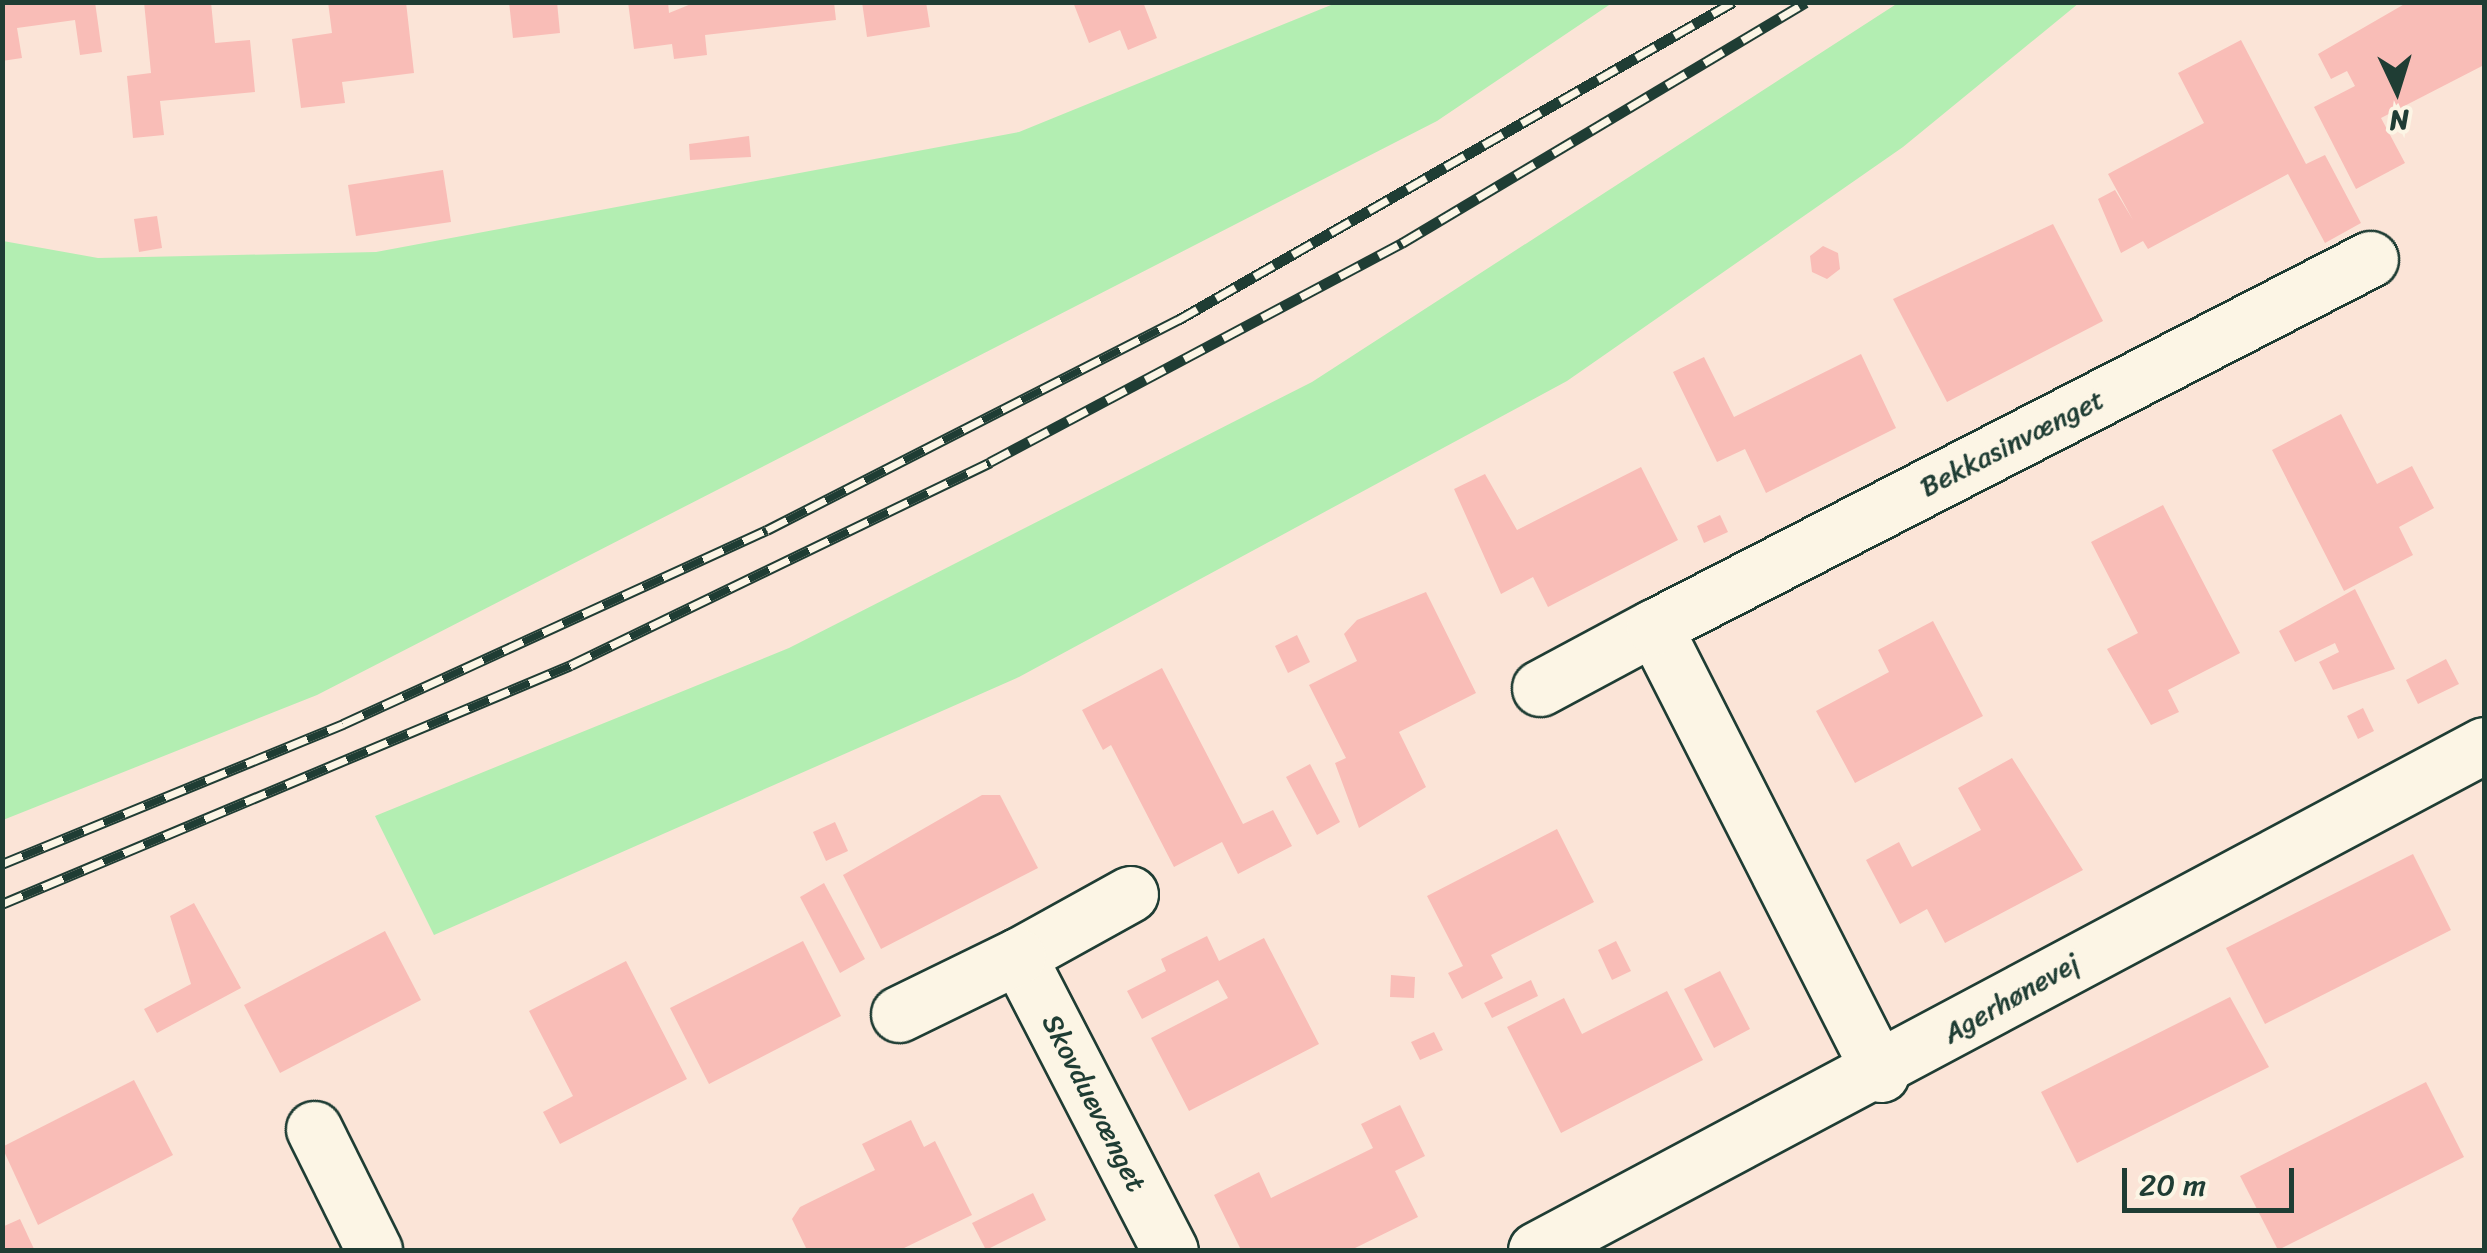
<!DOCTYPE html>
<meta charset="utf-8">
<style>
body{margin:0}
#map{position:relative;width:2487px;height:1253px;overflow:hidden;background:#fbe4d7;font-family:Sriracha,sans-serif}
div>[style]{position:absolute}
.green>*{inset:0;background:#b3eeb2}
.building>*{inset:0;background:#f9bdb7}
.roads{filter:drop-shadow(2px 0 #1f3d34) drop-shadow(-2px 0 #1f3d34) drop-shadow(0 2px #1f3d34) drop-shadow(0 -2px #1f3d34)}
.minor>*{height:55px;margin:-27.5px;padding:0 27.5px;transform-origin:27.5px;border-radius:27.5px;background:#fcf5e5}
.rail>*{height:11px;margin-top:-5.5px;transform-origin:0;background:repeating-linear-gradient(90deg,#fcf5e5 0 22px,#1f3d34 0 44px);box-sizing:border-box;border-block:2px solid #1f3d34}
span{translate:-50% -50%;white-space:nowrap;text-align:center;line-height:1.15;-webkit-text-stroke:8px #fcf5e5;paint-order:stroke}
.street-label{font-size:28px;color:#1f3d34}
.frame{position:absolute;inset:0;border:5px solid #1f3d34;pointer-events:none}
.north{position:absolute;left:2347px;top:40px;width:100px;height:100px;-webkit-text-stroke:8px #fcf5e5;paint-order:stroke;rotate:176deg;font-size:28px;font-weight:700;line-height:40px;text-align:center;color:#1f3d34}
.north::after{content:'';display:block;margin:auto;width:35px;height:45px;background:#1f3d34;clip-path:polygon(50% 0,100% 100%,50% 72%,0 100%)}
.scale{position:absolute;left:2122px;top:1168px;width:172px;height:45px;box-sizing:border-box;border:5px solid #1f3d34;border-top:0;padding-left:12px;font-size:30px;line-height:35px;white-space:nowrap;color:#1f3d34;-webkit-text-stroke:8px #fcf5e5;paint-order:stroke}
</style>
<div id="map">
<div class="green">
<i style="clip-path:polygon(1336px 3px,1612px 3px,1437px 121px,317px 695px,3px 820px,3px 241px,98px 258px,376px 252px,1019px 132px)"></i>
<i style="clip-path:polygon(1898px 3px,2079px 3px,1903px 147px,1567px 381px,1019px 677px,434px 935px,375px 816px,789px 648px,1312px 382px)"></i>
</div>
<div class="building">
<i style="clip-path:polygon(2px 2px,95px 2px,102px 52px,80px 55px,75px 20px,17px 28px,22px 58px,2px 61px)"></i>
<i style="clip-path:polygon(144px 2px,211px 2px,215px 43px,250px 40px,255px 92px,160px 101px,164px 135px,133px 138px,127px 76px,151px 73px)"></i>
<i style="clip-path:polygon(328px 2px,406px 2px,414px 73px,342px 82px,345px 103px,301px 108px,292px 39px,332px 33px)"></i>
<i style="clip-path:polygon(509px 2px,557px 2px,560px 33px,513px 38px)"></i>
<i style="clip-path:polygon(628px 2px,668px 2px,669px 13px,696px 2px,834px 2px,836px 20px,705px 35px,707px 55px,674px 59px,672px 44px,634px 49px)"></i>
<i style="clip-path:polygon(862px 2px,926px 2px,930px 27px,867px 37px)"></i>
<i style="clip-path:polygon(1073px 2px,1143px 2px,1157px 38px,1128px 50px,1120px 30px,1089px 43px)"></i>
<i style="clip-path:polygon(2484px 2px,2484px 65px,2381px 118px,2405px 163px,2356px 189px,2314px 107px,2355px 86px,2347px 71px,2331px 79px,2318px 54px,2408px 2px)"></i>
<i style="clip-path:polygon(2241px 40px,2306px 164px,2325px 155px,2361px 223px,2325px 243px,2288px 174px,2148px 249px,2143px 241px,2121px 253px,2098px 199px,2115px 190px,2133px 220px,2108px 174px,2204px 123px,2178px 73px)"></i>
<i style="clip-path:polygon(749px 136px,751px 157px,690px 160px,689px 144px)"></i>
<i style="clip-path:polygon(443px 170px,451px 222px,356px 236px,348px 185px)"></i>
<i style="clip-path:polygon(157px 216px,162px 248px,139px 252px,134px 219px)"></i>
<i style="clip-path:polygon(2053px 224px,2103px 321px,1947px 402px,1893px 299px)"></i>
<i style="clip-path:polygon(1823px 246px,1838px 253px,1840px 269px,1827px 279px,1812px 272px,1810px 256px)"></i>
<i style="clip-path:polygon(1861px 354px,1896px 428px,1766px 493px,1745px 449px,1717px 462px,1673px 372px,1704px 357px,1734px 417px)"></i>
<i style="clip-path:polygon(2341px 414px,2377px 484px,2412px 466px,2434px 508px,2399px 527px,2413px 555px,2344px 591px,2272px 450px)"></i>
<i style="clip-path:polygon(1641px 467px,1678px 540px,1548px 607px,1533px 577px,1501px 594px,1454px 489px,1485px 474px,1517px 530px)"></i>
<i style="clip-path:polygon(2163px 505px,2240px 653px,2168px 690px,2179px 712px,2151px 725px,2107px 649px,2138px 633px,2091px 542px)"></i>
<i style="clip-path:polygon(1720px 515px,1728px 532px,1704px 543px,1697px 526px)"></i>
<i style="clip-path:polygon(2355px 589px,2395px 669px,2333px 690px,2319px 662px,2339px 652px,2335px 643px,2295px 662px,2279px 631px)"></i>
<i style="clip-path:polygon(1426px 592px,1476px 693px,1399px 732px,1426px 787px,1359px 828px,1335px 763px,1346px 758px,1309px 685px,1357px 661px,1344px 634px,1357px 620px)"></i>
<i style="clip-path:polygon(1933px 621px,1983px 716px,1855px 783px,1816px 711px,1889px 672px,1878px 650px)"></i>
<i style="clip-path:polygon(1297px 635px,1310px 662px,1288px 673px,1275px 646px)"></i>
<i style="clip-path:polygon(2446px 659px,2459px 684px,2418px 704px,2406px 680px)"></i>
<i style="clip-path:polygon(1162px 668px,1243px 824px,1273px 810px,1292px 846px,1238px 874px,1222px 842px,1174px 867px,1111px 745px,1103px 750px,1082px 710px)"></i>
<i style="clip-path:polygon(2363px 708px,2374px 731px,2358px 739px,2347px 716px)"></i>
<i style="clip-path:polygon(2012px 758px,2083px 870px,1945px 943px,1927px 909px,1900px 924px,1866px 860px,1899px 842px,1912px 867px,1981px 830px,1958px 788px)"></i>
<i style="clip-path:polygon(1310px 764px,1340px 822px,1317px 835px,1286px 777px)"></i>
<i style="clip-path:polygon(982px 795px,1000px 795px,1038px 868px,881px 949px,843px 875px)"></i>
<i style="clip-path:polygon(835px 822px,848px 851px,826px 861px,813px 832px)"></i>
<i style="clip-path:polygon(1557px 829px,1594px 902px,1491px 955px,1503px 978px,1462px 999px,1448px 973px,1463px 966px,1427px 896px)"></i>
<i style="clip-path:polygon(2413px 854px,2451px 930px,2265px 1024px,2226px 948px)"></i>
<i style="clip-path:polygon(824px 883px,865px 959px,840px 973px,800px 897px)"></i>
<i style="clip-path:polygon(194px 903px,241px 988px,157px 1033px,144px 1009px,191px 984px,170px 916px)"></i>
<i style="clip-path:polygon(385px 931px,421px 1000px,280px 1073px,244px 1005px)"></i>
<i style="clip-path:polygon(1207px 936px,1219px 961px,1264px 938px,1319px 1044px,1189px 1111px,1151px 1038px,1228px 998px,1218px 980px,1142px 1019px,1127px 991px,1166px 971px,1161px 959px)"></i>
<i style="clip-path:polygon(803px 941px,841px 1016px,709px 1084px,670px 1008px)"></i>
<i style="clip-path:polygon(1616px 941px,1631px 971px,1612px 980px,1598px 950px)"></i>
<i style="clip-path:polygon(626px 961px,687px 1079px,560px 1144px,543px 1112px,573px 1096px,529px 1011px)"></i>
<i style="clip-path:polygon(1720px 971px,1750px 1029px,1714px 1048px,1684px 989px)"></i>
<i style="clip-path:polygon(1391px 975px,1415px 977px,1414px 998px,1390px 997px)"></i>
<i style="clip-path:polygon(1531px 980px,1538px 996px,1492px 1018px,1484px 1003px)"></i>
<i style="clip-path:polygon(1667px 991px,1703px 1060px,1561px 1133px,1507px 1027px,1564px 998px,1582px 1034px)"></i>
<i style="clip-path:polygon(2230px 997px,2269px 1067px,2077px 1163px,2041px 1092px)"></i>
<i style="clip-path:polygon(1434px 1032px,1443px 1050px,1420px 1060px,1411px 1042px)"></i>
<i style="clip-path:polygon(134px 1080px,173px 1155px,38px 1225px,2px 1147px)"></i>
<i style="clip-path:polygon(2426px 1082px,2464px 1157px,2278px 1250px,2240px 1176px)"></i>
<i style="clip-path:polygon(1400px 1105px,1425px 1156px,1395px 1171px,1418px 1217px,1351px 1250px,1241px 1250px,1214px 1195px,1259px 1172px,1271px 1198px,1373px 1148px,1361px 1124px)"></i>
<i style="clip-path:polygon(911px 1120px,924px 1147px,935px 1141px,972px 1215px,900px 1250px,807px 1250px,792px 1219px,800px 1207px,875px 1170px,862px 1144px)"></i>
<i style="clip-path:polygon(1033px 1193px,1046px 1220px,986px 1250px,972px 1223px)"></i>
<i style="clip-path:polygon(20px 1219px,34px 1249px,2px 1250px,2px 1227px)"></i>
</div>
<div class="roads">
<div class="minor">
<i style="left:1540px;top:688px;width:129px;rotate:-28.2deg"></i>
<i style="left:1130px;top:894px;width:128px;rotate:151deg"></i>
<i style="left:1018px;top:956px;width:331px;rotate:62.7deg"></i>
<i style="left:899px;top:1014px;width:132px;rotate:-26deg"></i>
<i style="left:1881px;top:1074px;width:501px;rotate:-116.92deg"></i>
<i style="left:1654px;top:627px;width:805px;rotate:-27.2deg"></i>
<i style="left:314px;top:1129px;width:135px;rotate:63.6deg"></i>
<i style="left:1536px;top:1250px;width:1074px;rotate:-28.04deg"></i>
</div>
</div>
<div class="rail">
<i style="left:2px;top:864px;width:369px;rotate:-22.3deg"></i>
<i style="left:343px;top:724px;width:466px;rotate:-24.6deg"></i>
<i style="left:767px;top:530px;width:462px;rotate:-27.1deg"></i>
<i style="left:1178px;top:320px;width:640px;rotate:-29.81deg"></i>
<i style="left:2px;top:904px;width:617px;rotate:-22.78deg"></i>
<i style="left:571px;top:665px;width:466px;rotate:-25.8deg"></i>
<i style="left:990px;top:462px;width:467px;rotate:-28deg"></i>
<i style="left:1402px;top:243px;width:470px;rotate:-30.8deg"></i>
</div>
<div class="street-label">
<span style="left:2012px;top:443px;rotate:-27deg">Bekkasinvænget</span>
<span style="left:2011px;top:998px;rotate:-30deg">Agerhønevej</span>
<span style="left:1094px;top:1103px;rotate:63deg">Skovduevænget</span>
</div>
<div class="frame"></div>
<div class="north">N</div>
<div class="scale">20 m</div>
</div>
